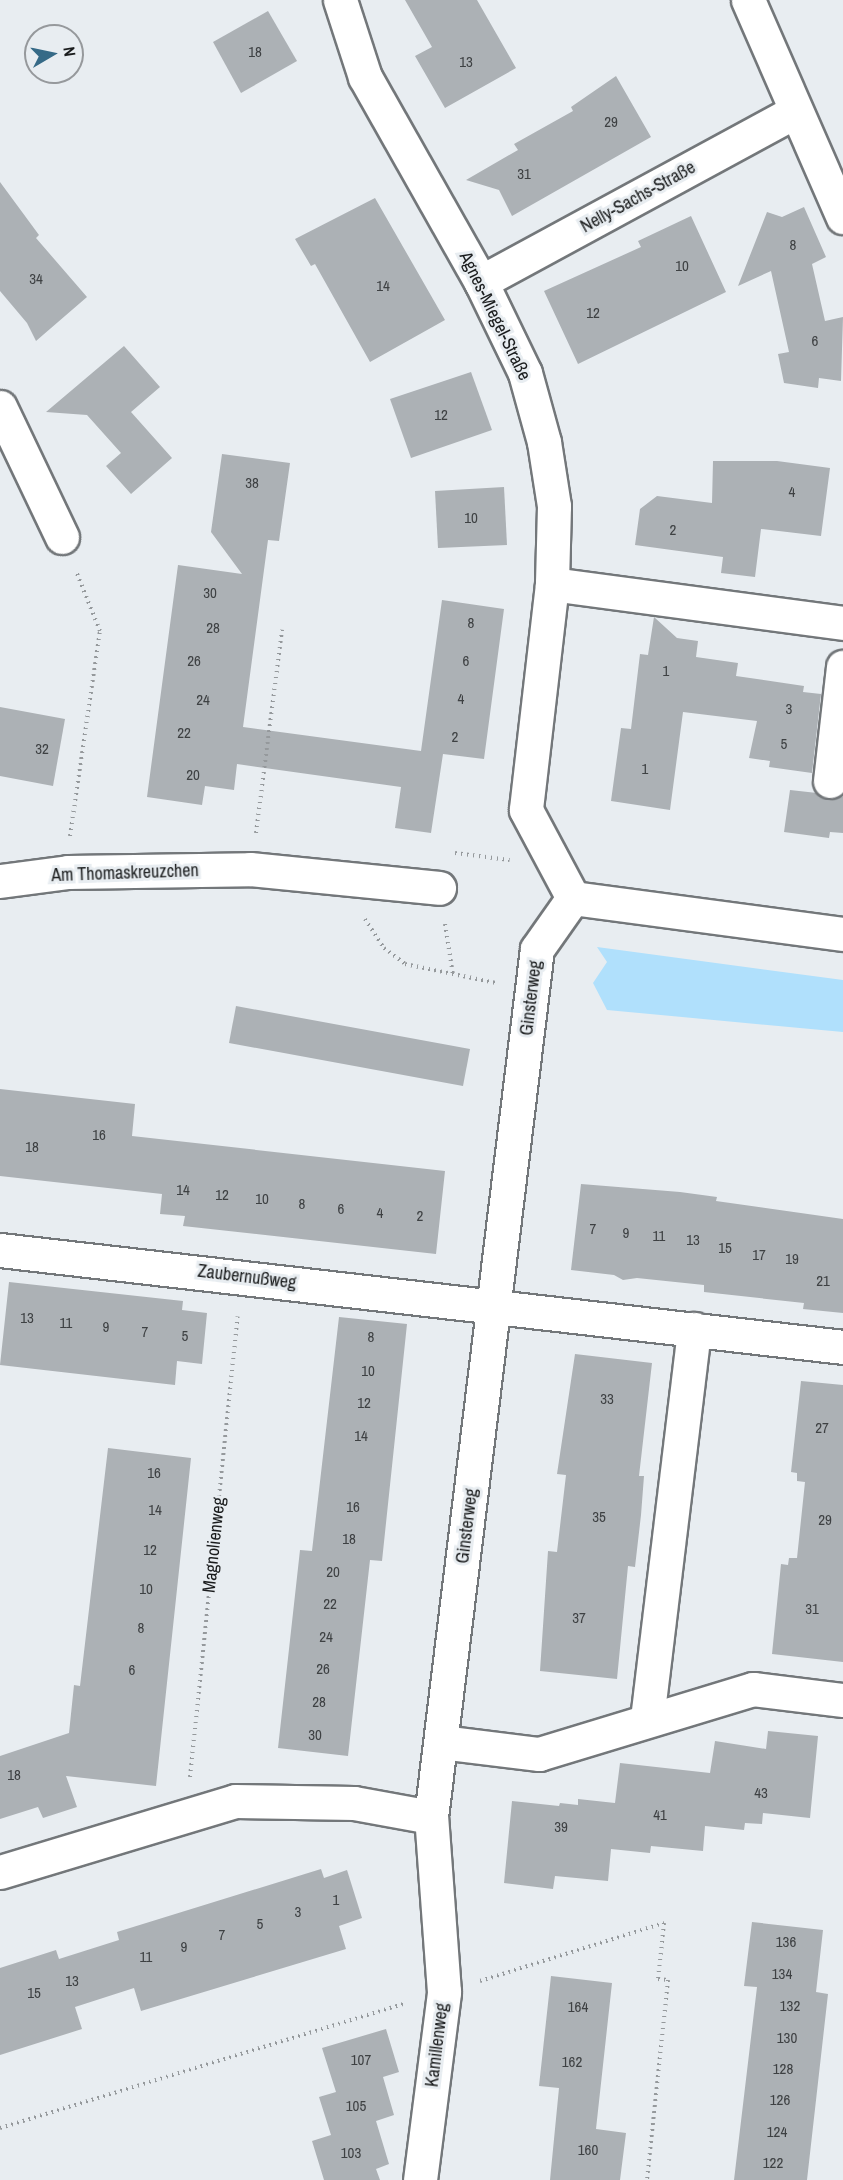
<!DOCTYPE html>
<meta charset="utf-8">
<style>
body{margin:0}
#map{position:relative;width:843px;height:2180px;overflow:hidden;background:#e8edf1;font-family:"Archivo Narrow",sans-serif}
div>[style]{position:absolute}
.green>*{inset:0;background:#b0e0fc}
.building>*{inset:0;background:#acb1b5}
.path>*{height:4px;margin-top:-2px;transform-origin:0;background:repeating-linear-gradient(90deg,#95999c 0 1.5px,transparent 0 6px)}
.roads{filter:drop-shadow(2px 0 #73777a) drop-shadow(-2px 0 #73777a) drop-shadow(0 2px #73777a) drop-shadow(0 -2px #73777a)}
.minor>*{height:33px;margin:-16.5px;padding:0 16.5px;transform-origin:16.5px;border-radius:16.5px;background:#fff}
span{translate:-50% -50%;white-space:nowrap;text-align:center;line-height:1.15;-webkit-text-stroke:6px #e8edf1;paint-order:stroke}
.number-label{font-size:15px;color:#3e4143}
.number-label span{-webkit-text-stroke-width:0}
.street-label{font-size:18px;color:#1a1c1d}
.north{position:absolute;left:24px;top:24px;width:60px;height:60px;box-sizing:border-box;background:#e8edf1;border:2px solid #96999c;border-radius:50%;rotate:81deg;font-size:16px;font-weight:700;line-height:24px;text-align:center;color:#1a1c1d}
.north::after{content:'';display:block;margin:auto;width:21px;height:27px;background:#366a87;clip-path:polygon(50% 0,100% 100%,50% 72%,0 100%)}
</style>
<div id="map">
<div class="green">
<i style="clip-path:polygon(597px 947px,843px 980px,843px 1032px,607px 1010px,593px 983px,607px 962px)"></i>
</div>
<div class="building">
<i style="clip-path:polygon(405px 0,477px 0,516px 68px,445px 108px,415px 56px,432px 47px)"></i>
<i style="clip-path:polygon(268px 11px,297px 61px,241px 93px,213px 42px)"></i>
<i style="clip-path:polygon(616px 76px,651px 137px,512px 216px,499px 190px,466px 180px,518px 150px,514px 144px,573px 111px,571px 107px)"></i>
<i style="clip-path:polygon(0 182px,39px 235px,36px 238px,87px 297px,36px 341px,27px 323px,0 291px)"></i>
<i style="clip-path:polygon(375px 198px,445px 320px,370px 362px,315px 264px,311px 266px,295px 239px)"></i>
<i style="clip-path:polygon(804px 207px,826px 257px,812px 264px,825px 321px,843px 317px,841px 381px,819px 378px,818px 388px,784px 383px,778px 354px,789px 352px,771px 271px,738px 286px,767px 212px,782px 217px)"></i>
<i style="clip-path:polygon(691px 216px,726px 292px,578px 364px,544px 291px,641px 247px,638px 241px)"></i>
<i style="clip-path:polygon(124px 346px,160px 387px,131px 412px,172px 458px,131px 494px,106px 466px,121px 453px,87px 415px,46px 412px)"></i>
<i style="clip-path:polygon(471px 372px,492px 430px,411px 458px,390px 399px)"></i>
<i style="clip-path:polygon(222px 454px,290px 463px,279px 541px,268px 540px,243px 727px,421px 751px,442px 600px,504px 609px,484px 759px,443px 754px,431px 833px,395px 828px,401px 787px,237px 764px,234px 790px,205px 786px,202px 805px,147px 797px,178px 565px,242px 574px,211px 532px)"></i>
<i style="clip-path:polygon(713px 461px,777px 461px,830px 468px,821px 536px,761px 529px,755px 577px,721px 573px,723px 557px,635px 545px,640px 509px,657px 496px,712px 503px)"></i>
<i style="clip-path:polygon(504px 487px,507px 545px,438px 548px,435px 491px)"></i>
<i style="clip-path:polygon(654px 617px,677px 638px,698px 641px,696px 657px,738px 663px,736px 676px,804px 686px,803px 692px,821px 694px,812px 773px,769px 767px,770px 761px,749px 758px,757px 721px,683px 712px,670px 810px,611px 801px,621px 728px,631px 729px,640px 654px,648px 655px)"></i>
<i style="clip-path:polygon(0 707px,65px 719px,53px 786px,0 776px)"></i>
<i style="clip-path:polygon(790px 790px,817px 793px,827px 799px,843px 797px,843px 833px,830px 832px,829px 838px,784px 832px)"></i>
<i style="clip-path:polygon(236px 1006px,470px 1049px,463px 1086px,229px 1043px)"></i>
<i style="clip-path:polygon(0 1089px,135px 1104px,132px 1136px,445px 1171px,436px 1254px,183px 1226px,185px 1216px,160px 1214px,162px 1194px,0 1176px)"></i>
<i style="clip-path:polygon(581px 1184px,680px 1192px,717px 1197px,716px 1201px,843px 1219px,843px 1313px,803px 1309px,804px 1303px,704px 1292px,704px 1285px,637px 1278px,623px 1280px,614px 1275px,571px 1270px)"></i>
<i style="clip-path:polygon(9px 1282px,183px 1301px,182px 1310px,207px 1313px,202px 1364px,177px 1361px,175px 1385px,0 1365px)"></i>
<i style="clip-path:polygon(339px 1317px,407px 1324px,382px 1561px,370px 1560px,348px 1756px,278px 1748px,300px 1550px,312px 1551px)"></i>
<i style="clip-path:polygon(575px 1354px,652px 1363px,639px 1476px,644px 1476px,641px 1515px,635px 1567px,628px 1566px,617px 1679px,540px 1671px,548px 1551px,557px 1552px,566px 1475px,557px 1474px)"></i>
<i style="clip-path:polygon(801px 1381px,843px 1385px,843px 1662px,772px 1654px,781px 1564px,788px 1565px,789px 1558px,797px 1558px,805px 1482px,797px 1481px,797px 1473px,791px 1472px)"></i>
<i style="clip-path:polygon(108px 1448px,191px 1458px,156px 1786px,66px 1776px,77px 1807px,43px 1818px,38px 1807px,0 1819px,0 1756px,69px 1733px,74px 1685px,80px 1686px)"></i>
<i style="clip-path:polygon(768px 1731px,818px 1736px,810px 1818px,763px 1813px,762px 1824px,745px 1823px,744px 1830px,705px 1826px,703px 1851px,651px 1846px,650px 1853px,611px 1849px,608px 1881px,555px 1876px,553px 1889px,504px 1883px,512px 1801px,559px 1806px,560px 1803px,578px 1805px,578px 1799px,615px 1803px,620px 1763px,710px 1773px,715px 1741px,766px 1749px)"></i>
<i style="clip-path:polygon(321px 1869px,324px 1878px,347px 1870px,362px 1918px,339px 1926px,346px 1949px,141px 2011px,134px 1988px,75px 2007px,82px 2029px,0 2055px,0 1968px,56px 1950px,59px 1959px,119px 1940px,117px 1932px)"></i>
<i style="clip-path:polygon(752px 1922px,823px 1930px,816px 1992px,828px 1994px,807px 2180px,734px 2180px,757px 1987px,744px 1986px)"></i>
<i style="clip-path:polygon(551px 1976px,612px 1983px,596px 2129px,626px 2133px,620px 2180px,550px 2180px,559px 2088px,539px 2086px)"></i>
<i style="clip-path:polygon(386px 2029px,399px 2072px,383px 2077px,394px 2115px,376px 2121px,389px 2164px,376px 2169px,380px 2180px,324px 2180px,312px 2141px,331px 2135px,319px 2097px,336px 2092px,322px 2048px)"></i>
</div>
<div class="path">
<i style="left:256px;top:833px;width:205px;rotate:-82.7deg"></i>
<i style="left:70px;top:836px;width:207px;rotate:-81.7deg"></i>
<i style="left:100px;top:631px;width:65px;rotate:-111.8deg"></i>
<i style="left:455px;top:853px;width:55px;rotate:7.3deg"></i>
<i style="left:365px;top:919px;width:35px;rotate:57deg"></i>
<i style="left:384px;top:948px;width:26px;rotate:37deg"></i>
<i style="left:405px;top:964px;width:93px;rotate:11.8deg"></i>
<i style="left:445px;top:924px;width:52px;rotate:81.1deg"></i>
<i style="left:190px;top:1777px;width:463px;rotate:-84.1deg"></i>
<i style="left:480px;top:1981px;width:193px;rotate:-17.5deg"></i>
<i style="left:664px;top:1923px;width:56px;rotate:96.1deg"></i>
<i style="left:658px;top:1979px;width:10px;rotate:6deg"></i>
<i style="left:668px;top:1980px;width:201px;rotate:96deg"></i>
<i style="left:0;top:2128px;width:423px;rotate:-17.1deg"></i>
</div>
<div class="roads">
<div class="minor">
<i style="left:340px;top:0;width:81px;rotate:72deg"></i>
<i style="left:365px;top:77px;width:236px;rotate:60.5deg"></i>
<i style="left:481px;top:282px;width:101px;rotate:64.2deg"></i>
<i style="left:525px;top:373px;width:72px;rotate:74.6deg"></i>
<i style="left:544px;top:442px;width:65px;rotate:81.1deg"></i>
<i style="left:554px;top:506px;width:78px;rotate:91.5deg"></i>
<i style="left:552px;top:584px;width:227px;rotate:96.6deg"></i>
<i style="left:526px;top:810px;width:100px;rotate:61.9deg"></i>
<i style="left:748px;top:0;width:237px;rotate:66.4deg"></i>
<i style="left:481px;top:282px;width:356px;rotate:-28.5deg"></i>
<i style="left:0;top:407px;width:144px;rotate:64.5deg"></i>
<i style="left:552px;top:584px;width:294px;rotate:7.6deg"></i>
<i style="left:830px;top:781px;width:115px;rotate:-83.5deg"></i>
<i style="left:0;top:881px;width:69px;rotate:-7.5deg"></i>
<i style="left:68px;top:872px;width:182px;rotate:-0.9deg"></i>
<i style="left:250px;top:869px;width:190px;rotate:5.7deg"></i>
<i style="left:573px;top:898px;width:272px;rotate:7.6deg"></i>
<i style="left:0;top:1250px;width:849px;rotate:6.56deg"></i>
<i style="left:647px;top:1719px;width:393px;rotate:-83.1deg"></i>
<i style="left:441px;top:1742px;width:99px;rotate:7deg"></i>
<i style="left:539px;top:1754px;width:224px;rotate:-16.9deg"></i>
<i style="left:753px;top:1689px;width:91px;rotate:7deg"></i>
<i style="left:0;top:1872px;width:245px;rotate:-16.8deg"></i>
<i style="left:235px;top:1801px;width:119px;rotate:1deg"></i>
<i style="left:354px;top:1803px;width:78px;rotate:10.3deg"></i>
<i style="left:420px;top:2180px;width:190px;rotate:-82.7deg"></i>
<i style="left:444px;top:1992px;width:175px;rotate:-94.2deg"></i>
<i style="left:431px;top:1817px;width:874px;rotate:-83.04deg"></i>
<i style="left:537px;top:949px;width:62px;rotate:-54.8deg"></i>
</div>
</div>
<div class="number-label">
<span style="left:255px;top:52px">18</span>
<span style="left:466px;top:62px">13</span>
<span style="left:611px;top:122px">29</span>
<span style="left:524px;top:174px">31</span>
<span style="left:793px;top:245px">8</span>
<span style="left:682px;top:266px">10</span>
<span style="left:36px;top:279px">34</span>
<span style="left:383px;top:286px">14</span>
<span style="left:593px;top:313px">12</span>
<span style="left:815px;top:341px">6</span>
<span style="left:441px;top:415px">12</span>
<span style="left:252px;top:483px">38</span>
<span style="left:792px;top:492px">4</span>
<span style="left:471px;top:518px">10</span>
<span style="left:673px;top:530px">2</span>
<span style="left:210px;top:593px">30</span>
<span style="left:471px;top:623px">8</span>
<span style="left:213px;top:628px">28</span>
<span style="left:194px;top:661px">26</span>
<span style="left:466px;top:661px">6</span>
<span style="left:666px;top:671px">1</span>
<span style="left:461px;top:699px">4</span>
<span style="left:203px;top:700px">24</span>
<span style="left:789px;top:709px">3</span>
<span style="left:184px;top:733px">22</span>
<span style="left:455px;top:737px">2</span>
<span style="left:784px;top:744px">5</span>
<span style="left:42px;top:749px">32</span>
<span style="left:645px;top:769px">1</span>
<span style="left:193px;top:775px">20</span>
<span style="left:99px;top:1135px">16</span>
<span style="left:32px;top:1147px">18</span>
<span style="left:183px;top:1190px">14</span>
<span style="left:222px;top:1195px">12</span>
<span style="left:262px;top:1199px">10</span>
<span style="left:302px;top:1204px">8</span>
<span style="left:341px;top:1209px">6</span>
<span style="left:380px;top:1213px">4</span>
<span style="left:420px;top:1216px">2</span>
<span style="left:593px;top:1229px">7</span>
<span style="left:626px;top:1233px">9</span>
<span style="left:659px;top:1236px">11</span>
<span style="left:693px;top:1240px">13</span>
<span style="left:725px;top:1248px">15</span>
<span style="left:759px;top:1255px">17</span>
<span style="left:792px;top:1259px">19</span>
<span style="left:823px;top:1281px">21</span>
<span style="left:27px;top:1318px">13</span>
<span style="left:66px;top:1323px">11</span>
<span style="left:106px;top:1327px">9</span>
<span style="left:145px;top:1332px">7</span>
<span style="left:185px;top:1336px">5</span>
<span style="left:371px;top:1337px">8</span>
<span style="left:368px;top:1371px">10</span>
<span style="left:607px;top:1399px">33</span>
<span style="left:364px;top:1403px">12</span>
<span style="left:822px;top:1428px">27</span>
<span style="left:361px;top:1436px">14</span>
<span style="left:154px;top:1473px">16</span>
<span style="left:353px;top:1507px">16</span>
<span style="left:155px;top:1510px">14</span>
<span style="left:599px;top:1517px">35</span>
<span style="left:825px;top:1520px">29</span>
<span style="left:349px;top:1539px">18</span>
<span style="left:150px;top:1550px">12</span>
<span style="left:333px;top:1572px">20</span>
<span style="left:146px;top:1589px">10</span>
<span style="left:330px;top:1604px">22</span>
<span style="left:812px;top:1609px">31</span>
<span style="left:579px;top:1618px">37</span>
<span style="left:141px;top:1628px">8</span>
<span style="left:326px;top:1637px">24</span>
<span style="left:323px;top:1669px">26</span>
<span style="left:132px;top:1670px">6</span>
<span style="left:319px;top:1702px">28</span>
<span style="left:315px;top:1735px">30</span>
<span style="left:14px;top:1775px">18</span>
<span style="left:761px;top:1793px">43</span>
<span style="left:660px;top:1815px">41</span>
<span style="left:561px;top:1827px">39</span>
<span style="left:336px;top:1900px">1</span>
<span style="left:298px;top:1912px">3</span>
<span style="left:260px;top:1924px">5</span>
<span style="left:222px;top:1935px">7</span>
<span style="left:786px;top:1942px">136</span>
<span style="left:184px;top:1947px">9</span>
<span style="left:146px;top:1957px">11</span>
<span style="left:782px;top:1974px">134</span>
<span style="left:72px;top:1981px">13</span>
<span style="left:34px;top:1993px">15</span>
<span style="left:790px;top:2006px">132</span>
<span style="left:578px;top:2007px">164</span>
<span style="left:787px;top:2038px">130</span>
<span style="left:361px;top:2060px">107</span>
<span style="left:572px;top:2062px">162</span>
<span style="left:783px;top:2069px">128</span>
<span style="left:780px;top:2100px">126</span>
<span style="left:356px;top:2106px">105</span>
<span style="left:777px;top:2132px">124</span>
<span style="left:588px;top:2150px">160</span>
<span style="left:351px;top:2153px">103</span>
<span style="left:773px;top:2163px">122</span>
</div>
<div class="street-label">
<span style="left:638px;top:197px;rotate:-29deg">Nelly-Sachs-Straße</span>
<span style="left:495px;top:316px;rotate:64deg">Agnes-Miegel-Straße</span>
<span style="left:125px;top:873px;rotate:-2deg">Am Thomaskreuzchen</span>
<span style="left:531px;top:998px;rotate:-83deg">Ginsterweg</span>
<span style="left:247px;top:1277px;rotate:7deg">Zaubernußweg</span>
<span style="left:467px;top:1526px;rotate:-83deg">Ginsterweg</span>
<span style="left:214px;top:1545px;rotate:-84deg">Magnolienweg</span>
<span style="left:437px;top:2045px;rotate:-83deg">Kamillenweg</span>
</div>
<div class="north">N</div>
</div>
